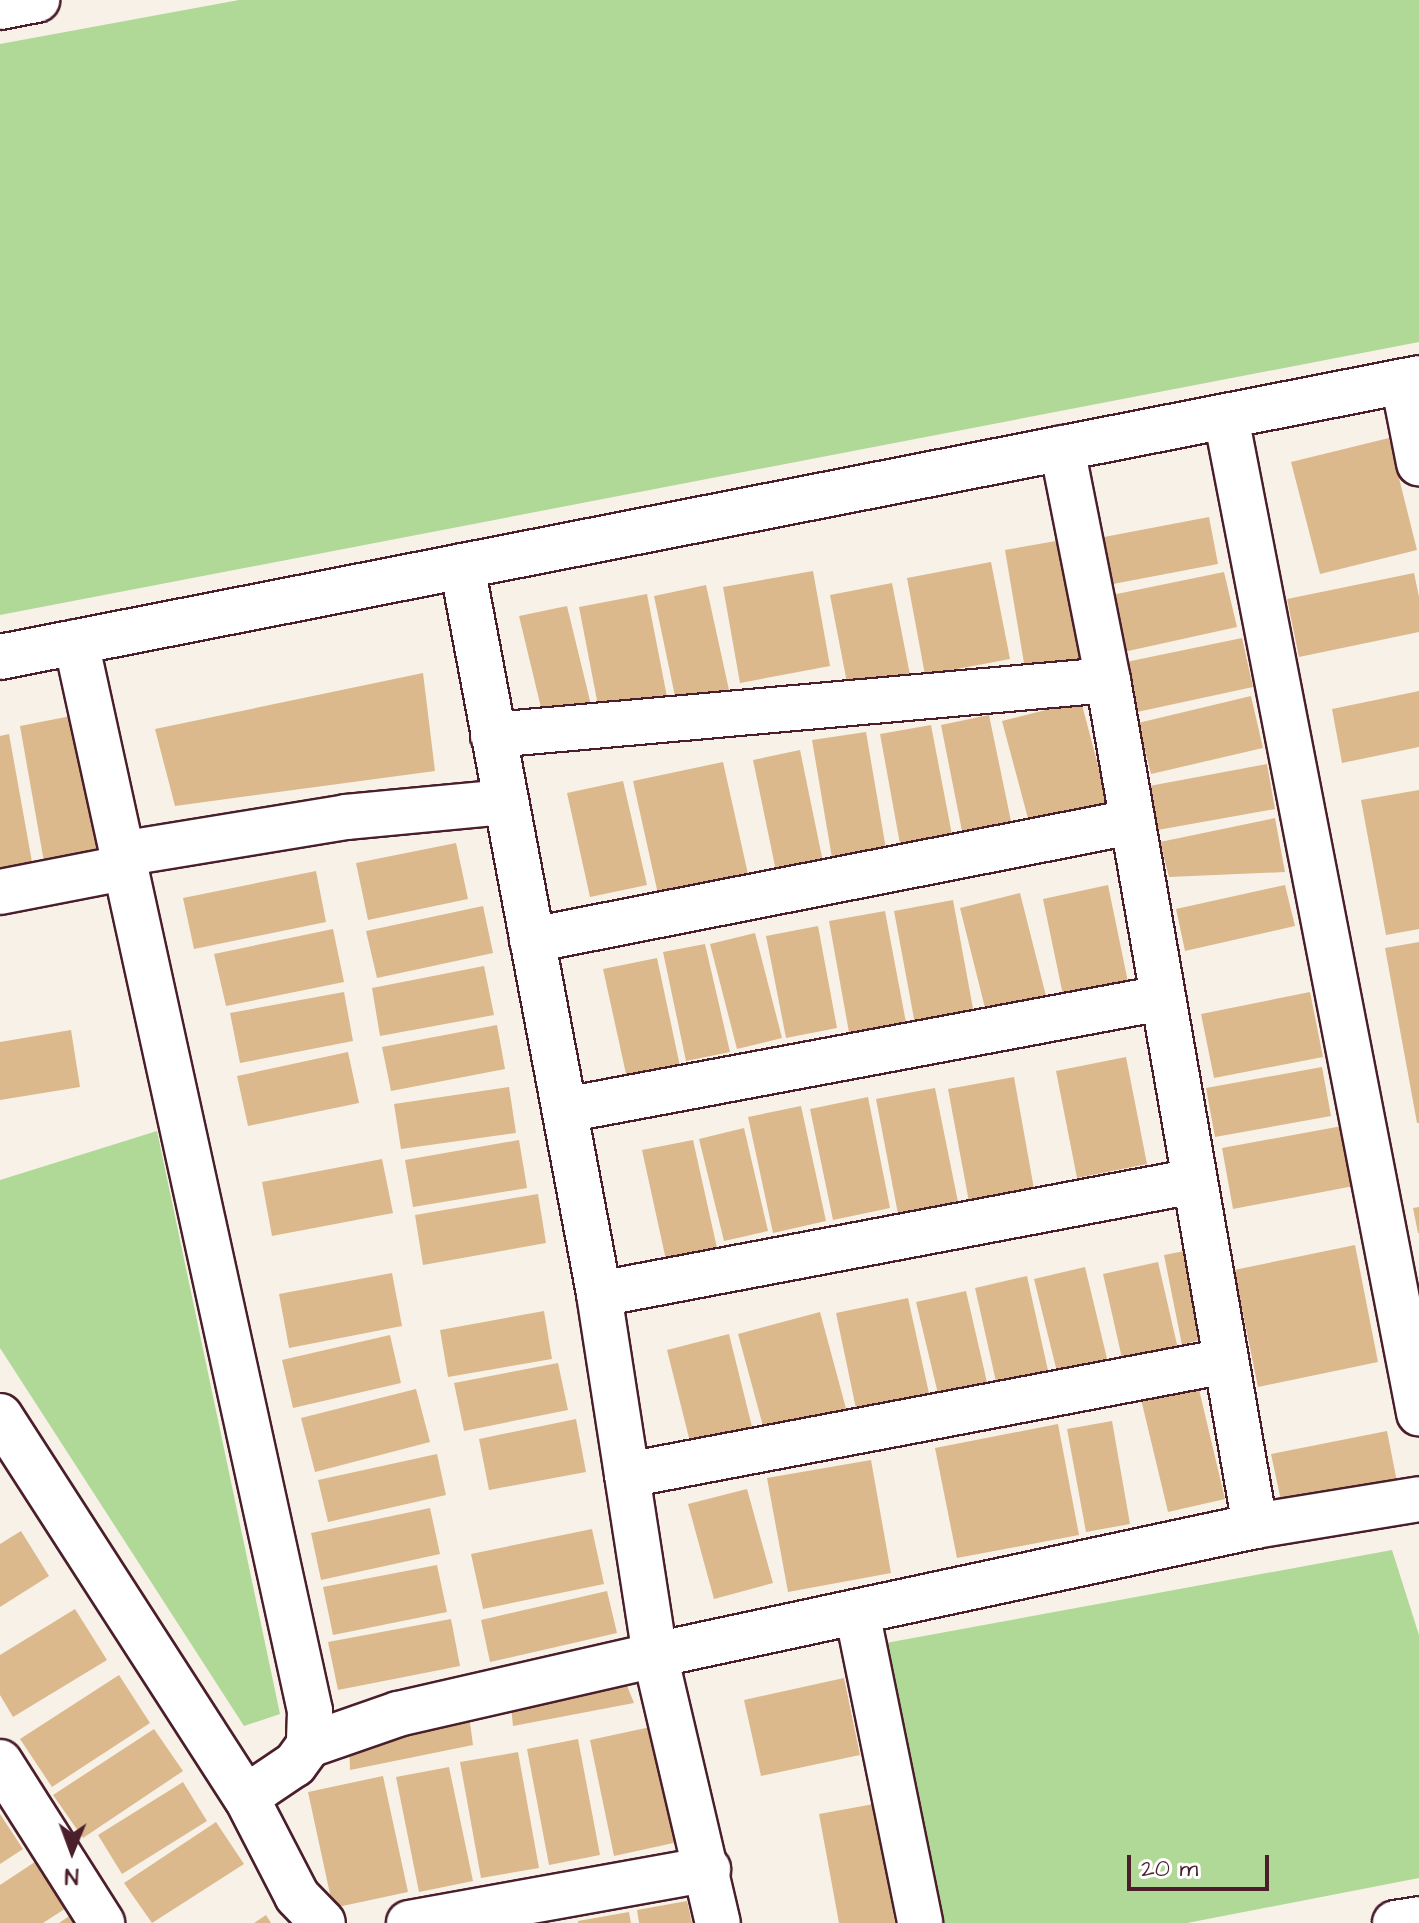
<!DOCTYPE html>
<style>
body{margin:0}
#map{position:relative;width:1419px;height:1923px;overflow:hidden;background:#f8f1e8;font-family:"Architects Daughter",sans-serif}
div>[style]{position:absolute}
.green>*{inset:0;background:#b0d997}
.building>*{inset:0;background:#dbb98d}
.roads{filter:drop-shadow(2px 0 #4a1f2b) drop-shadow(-2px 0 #4a1f2b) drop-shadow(0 2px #4a1f2b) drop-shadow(0 -2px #4a1f2b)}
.minor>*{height:44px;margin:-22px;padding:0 22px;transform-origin:22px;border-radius:22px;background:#fff}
span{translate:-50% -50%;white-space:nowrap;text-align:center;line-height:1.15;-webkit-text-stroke:6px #fff;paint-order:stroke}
.north{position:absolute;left:32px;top:1811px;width:80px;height:80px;-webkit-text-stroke:6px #fff;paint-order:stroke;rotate:181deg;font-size:22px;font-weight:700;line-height:32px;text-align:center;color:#4a1f2b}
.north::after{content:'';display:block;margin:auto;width:28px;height:36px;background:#4a1f2b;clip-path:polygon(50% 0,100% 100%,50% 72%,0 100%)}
.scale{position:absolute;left:1127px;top:1855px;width:142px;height:36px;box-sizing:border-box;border:4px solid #4a1f2b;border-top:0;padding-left:10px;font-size:24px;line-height:28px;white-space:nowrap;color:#4a1f2b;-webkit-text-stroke:6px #fff;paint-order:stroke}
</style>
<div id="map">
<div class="green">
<i style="clip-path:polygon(239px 0,1419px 0,1419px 342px,0 615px,0 44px)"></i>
<i style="clip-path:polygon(157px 1131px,280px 1714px,244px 1726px,0 1348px,0 1180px)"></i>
<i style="clip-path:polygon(1392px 1550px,1419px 1635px,1419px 1878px,1187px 1923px,906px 1923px,853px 1649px)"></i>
</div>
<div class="building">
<i style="clip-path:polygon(1389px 438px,1417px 550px,1320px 574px,1291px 462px)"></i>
<i style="clip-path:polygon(1209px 517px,1218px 564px,1113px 584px,1104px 537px)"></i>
<i style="clip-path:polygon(1073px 538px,1095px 663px,1026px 675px,1005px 550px)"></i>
<i style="clip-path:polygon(991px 562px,1010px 659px,925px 675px,907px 578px)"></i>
<i style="clip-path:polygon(813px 571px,830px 666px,740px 683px,723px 587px)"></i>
<i style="clip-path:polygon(1224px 572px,1237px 627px,1119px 653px,1107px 596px)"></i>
<i style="clip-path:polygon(1414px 573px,1419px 597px,1419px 632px,1299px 657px,1287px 599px)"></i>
<i style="clip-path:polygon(892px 583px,911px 680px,849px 693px,830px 595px)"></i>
<i style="clip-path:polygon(706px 585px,729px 690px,676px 701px,654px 596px)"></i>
<i style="clip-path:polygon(647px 594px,668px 702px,600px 716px,579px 607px)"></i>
<i style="clip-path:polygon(567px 606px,591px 705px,543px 716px,519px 616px)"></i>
<i style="clip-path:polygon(1242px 638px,1253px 687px,1137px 712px,1126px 662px)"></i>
<i style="clip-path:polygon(423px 673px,435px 771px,175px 806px,155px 729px)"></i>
<i style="clip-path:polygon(1419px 691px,1419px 747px,1342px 763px,1332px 709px)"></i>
<i style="clip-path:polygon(1251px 696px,1263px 748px,1151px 774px,1138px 723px)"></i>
<i style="clip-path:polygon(1081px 701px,1109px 807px,1030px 826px,1002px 721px)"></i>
<i style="clip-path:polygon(76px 715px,101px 852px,44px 862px,20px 726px)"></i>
<i style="clip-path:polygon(989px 715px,1012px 826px,963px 836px,941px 725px)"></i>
<i style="clip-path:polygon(931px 725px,952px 835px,900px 844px,880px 734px)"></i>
<i style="clip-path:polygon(866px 732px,886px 849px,832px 858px,812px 740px)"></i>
<i style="clip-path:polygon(9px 734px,32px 862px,0 868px,0 736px)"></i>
<i style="clip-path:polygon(800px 750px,823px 862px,776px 871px,753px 760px)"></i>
<i style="clip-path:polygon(723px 762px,748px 874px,658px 894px,633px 781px)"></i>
<i style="clip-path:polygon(1267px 764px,1275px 809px,1152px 831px,1144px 787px)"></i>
<i style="clip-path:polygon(623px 781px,647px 885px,590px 897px,567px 793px)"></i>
<i style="clip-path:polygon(1419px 790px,1419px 929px,1386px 935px,1361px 800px)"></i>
<i style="clip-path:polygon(1275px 818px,1285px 872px,1169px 877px,1160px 842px)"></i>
<i style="clip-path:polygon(456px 843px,468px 899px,368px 920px,356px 863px)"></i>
<i style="clip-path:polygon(316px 871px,326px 922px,194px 949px,183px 898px)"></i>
<i style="clip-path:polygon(1108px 885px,1129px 987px,1064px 1000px,1043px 899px)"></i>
<i style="clip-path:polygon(1285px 885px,1295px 926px,1185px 951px,1176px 909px)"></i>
<i style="clip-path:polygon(1020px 893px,1047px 1000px,987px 1016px,960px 908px)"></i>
<i style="clip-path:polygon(953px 900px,974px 1014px,915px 1024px,894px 911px)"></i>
<i style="clip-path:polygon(483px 906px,493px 953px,377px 978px,366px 931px)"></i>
<i style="clip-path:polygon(885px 911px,907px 1028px,850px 1038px,829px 921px)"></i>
<i style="clip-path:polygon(818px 926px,837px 1028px,786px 1038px,766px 936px)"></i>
<i style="clip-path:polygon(333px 929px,344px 982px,226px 1006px,214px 954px)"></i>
<i style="clip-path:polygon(755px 933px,782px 1038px,737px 1049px,710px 944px)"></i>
<i style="clip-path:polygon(1419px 942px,1419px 1123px,1417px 1123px,1385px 948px)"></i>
<i style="clip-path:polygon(705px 944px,730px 1052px,686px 1061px,663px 952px)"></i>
<i style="clip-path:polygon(657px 958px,681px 1071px,628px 1083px,603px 969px)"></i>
<i style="clip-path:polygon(484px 966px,494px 1015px,380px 1036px,372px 988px)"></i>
<i style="clip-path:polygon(344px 992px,353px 1041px,240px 1063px,230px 1013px)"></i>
<i style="clip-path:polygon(1310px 992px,1323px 1057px,1214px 1078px,1201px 1014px)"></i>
<i style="clip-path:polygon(497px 1025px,505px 1069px,391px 1091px,382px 1047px)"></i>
<i style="clip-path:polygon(71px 1030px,80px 1087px,0 1100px,0 1042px)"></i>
<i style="clip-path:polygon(348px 1052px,359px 1103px,248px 1126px,237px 1076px)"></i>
<i style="clip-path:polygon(1126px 1057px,1147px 1164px,1077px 1178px,1056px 1071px)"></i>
<i style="clip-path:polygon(1322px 1067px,1331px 1116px,1215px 1137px,1206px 1088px)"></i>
<i style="clip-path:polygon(1014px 1077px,1034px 1189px,969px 1202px,948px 1089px)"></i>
<i style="clip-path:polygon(509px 1087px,516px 1133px,401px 1149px,394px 1104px)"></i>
<i style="clip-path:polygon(935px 1088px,958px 1202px,898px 1214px,876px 1099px)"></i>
<i style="clip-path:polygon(868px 1097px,890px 1208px,833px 1220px,810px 1109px)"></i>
<i style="clip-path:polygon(801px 1106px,826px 1221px,773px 1233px,748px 1117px)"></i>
<i style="clip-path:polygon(1342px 1126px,1354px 1186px,1233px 1209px,1222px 1148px)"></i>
<i style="clip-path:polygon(744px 1128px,768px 1231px,724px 1241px,699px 1139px)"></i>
<i style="clip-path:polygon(519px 1140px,527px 1188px,413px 1207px,405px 1160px)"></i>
<i style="clip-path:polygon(693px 1140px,717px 1248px,666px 1260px,642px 1150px)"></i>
<i style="clip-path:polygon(382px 1159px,393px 1213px,272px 1236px,262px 1182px)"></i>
<i style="clip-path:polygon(538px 1194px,546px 1243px,423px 1265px,415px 1215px)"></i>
<i style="clip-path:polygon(1419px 1207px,1419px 1233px,1418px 1233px,1413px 1208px)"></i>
<i style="clip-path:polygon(1355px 1245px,1378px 1362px,1258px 1387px,1234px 1270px)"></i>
<i style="clip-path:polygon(1195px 1249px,1212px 1336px,1182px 1345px,1164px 1255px)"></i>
<i style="clip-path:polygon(1158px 1262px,1181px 1362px,1126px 1376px,1103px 1274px)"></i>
<i style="clip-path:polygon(1085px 1267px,1110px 1371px,1060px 1384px,1034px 1279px)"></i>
<i style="clip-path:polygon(392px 1273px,402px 1326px,289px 1348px,279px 1294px)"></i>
<i style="clip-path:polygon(1027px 1276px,1051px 1384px,999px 1395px,975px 1288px)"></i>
<i style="clip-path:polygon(966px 1291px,989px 1391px,940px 1402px,916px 1302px)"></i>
<i style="clip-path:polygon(908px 1298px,932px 1407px,859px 1423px,836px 1313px)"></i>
<i style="clip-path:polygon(544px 1311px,552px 1359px,448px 1377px,440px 1330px)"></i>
<i style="clip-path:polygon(820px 1312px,848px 1416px,766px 1437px,738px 1334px)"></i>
<i style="clip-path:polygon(729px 1334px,756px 1443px,694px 1458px,667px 1350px)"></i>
<i style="clip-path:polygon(390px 1335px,401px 1383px,293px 1408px,282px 1360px)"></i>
<i style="clip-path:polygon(558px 1363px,568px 1410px,464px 1431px,454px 1383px)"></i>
<i style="clip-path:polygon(1197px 1381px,1225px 1499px,1168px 1512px,1140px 1395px)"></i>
<i style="clip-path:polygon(416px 1389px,430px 1442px,315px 1472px,301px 1418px)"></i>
<i style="clip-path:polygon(576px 1419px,586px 1472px,489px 1490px,479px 1439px)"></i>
<i style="clip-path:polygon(1112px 1421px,1130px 1524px,1086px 1532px,1067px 1429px)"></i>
<i style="clip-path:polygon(1058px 1424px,1079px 1535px,957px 1558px,935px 1448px)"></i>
<i style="clip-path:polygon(1387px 1431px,1398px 1487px,1283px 1510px,1271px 1454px)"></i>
<i style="clip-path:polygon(437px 1454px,446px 1495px,328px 1522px,318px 1480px)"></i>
<i style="clip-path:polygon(871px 1460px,891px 1573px,788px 1592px,767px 1478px)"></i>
<i style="clip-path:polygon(747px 1489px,773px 1583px,714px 1599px,688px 1504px)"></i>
<i style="clip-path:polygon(430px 1508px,440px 1554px,321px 1580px,311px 1533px)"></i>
<i style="clip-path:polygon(592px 1529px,604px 1584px,483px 1609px,471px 1554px)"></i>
<i style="clip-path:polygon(21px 1531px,49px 1576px,0 1607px,0 1544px)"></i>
<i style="clip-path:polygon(437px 1565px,447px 1612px,333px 1635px,323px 1587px)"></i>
<i style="clip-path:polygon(607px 1591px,617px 1633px,490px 1662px,481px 1620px)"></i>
<i style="clip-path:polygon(75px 1609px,107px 1660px,13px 1717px,0 1695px,0 1655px)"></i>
<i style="clip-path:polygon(451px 1619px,460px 1666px,338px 1690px,328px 1642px)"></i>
<i style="clip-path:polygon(119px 1675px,150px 1723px,52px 1787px,20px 1739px)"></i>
<i style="clip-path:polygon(624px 1678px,634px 1703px,513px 1726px,510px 1697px)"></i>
<i style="clip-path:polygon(844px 1678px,860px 1755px,761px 1776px,744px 1700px)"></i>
<i style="clip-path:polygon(469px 1715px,473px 1745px,350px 1770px,349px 1741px)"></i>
<i style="clip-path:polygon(655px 1726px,678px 1842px,614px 1856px,590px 1740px)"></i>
<i style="clip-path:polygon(154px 1729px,183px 1771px,83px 1838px,53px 1795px)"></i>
<i style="clip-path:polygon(578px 1739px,600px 1855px,549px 1865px,527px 1749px)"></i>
<i style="clip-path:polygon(518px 1752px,539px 1868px,481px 1878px,460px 1762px)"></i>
<i style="clip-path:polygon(449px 1767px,473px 1881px,419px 1892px,396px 1777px)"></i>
<i style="clip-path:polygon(383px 1776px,408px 1892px,333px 1908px,308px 1792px)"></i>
<i style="clip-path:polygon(183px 1782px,207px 1821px,122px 1874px,98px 1835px)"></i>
<i style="clip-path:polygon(874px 1804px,895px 1923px,839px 1923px,819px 1814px)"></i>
<i style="clip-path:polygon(0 1814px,23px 1849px,0 1864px)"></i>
<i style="clip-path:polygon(216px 1822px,244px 1864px,152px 1923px,124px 1883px)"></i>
<i style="clip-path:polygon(47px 1854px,77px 1901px,43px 1923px,0 1923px,0 1885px)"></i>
<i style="clip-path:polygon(687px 1901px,692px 1923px,639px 1923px,637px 1910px)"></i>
<i style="clip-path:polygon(629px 1912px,631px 1923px,578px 1923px,578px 1921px)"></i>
<i style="clip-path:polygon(71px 1915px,76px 1923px,59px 1923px)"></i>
<i style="clip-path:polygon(266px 1915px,271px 1923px,254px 1923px)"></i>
</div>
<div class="roads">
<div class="minor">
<i style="left:0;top:7px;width:38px;rotate:-11deg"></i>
<i style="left:1403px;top:382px;width:83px;rotate:78.8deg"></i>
<i style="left:1226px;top:417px;width:1015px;rotate:79.03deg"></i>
<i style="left:1062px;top:448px;width:237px;rotate:78.8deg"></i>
<i style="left:1108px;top:680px;width:859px;rotate:80.14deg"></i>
<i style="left:462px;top:566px;width:741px;rotate:79.34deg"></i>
<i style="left:599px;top:1294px;width:365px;rotate:81.2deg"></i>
<i style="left:655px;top:1655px;width:275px;rotate:76.8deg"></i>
<i style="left:76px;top:642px;width:1094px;rotate:77.65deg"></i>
<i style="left:310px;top:1711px;width:34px;rotate:92deg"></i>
<i style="left:309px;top:1745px;width:24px;rotate:126deg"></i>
<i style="left:295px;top:1764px;width:59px;rotate:146deg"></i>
<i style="left:0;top:657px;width:1446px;rotate:-11.12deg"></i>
<i style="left:493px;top:735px;width:617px;rotate:-5.11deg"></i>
<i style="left:121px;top:854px;width:228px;rotate:-9.3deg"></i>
<i style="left:346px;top:817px;width:161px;rotate:-5.4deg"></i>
<i style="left:0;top:892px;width:125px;rotate:-11deg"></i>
<i style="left:532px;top:940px;width:611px;rotate:-11.14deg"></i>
<i style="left:565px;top:1110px;width:607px;rotate:-10.63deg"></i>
<i style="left:599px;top:1294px;width:606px;rotate:-10.75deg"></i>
<i style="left:0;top:1416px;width:454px;rotate:57.2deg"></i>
<i style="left:246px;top:1797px;width:111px;rotate:62.7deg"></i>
<i style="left:297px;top:1896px;width:37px;rotate:46deg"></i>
<i style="left:627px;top:1475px;width:610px;rotate:-10.78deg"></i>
<i style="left:857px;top:1612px;width:317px;rotate:78.5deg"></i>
<i style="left:309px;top:1745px;width:94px;rotate:-19.2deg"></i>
<i style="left:398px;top:1714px;width:264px;rotate:-12.9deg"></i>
<i style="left:655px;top:1655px;width:614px;rotate:-12.13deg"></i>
<i style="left:1255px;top:1526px;width:166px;rotate:-9.3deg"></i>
<i style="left:0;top:1762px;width:191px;rotate:57.6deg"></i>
<i style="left:409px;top:1923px;width:304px;rotate:-10.2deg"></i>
<i style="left:1395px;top:1923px;width:24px;rotate:-9deg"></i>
</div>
</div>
<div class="north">N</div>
<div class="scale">20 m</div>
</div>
